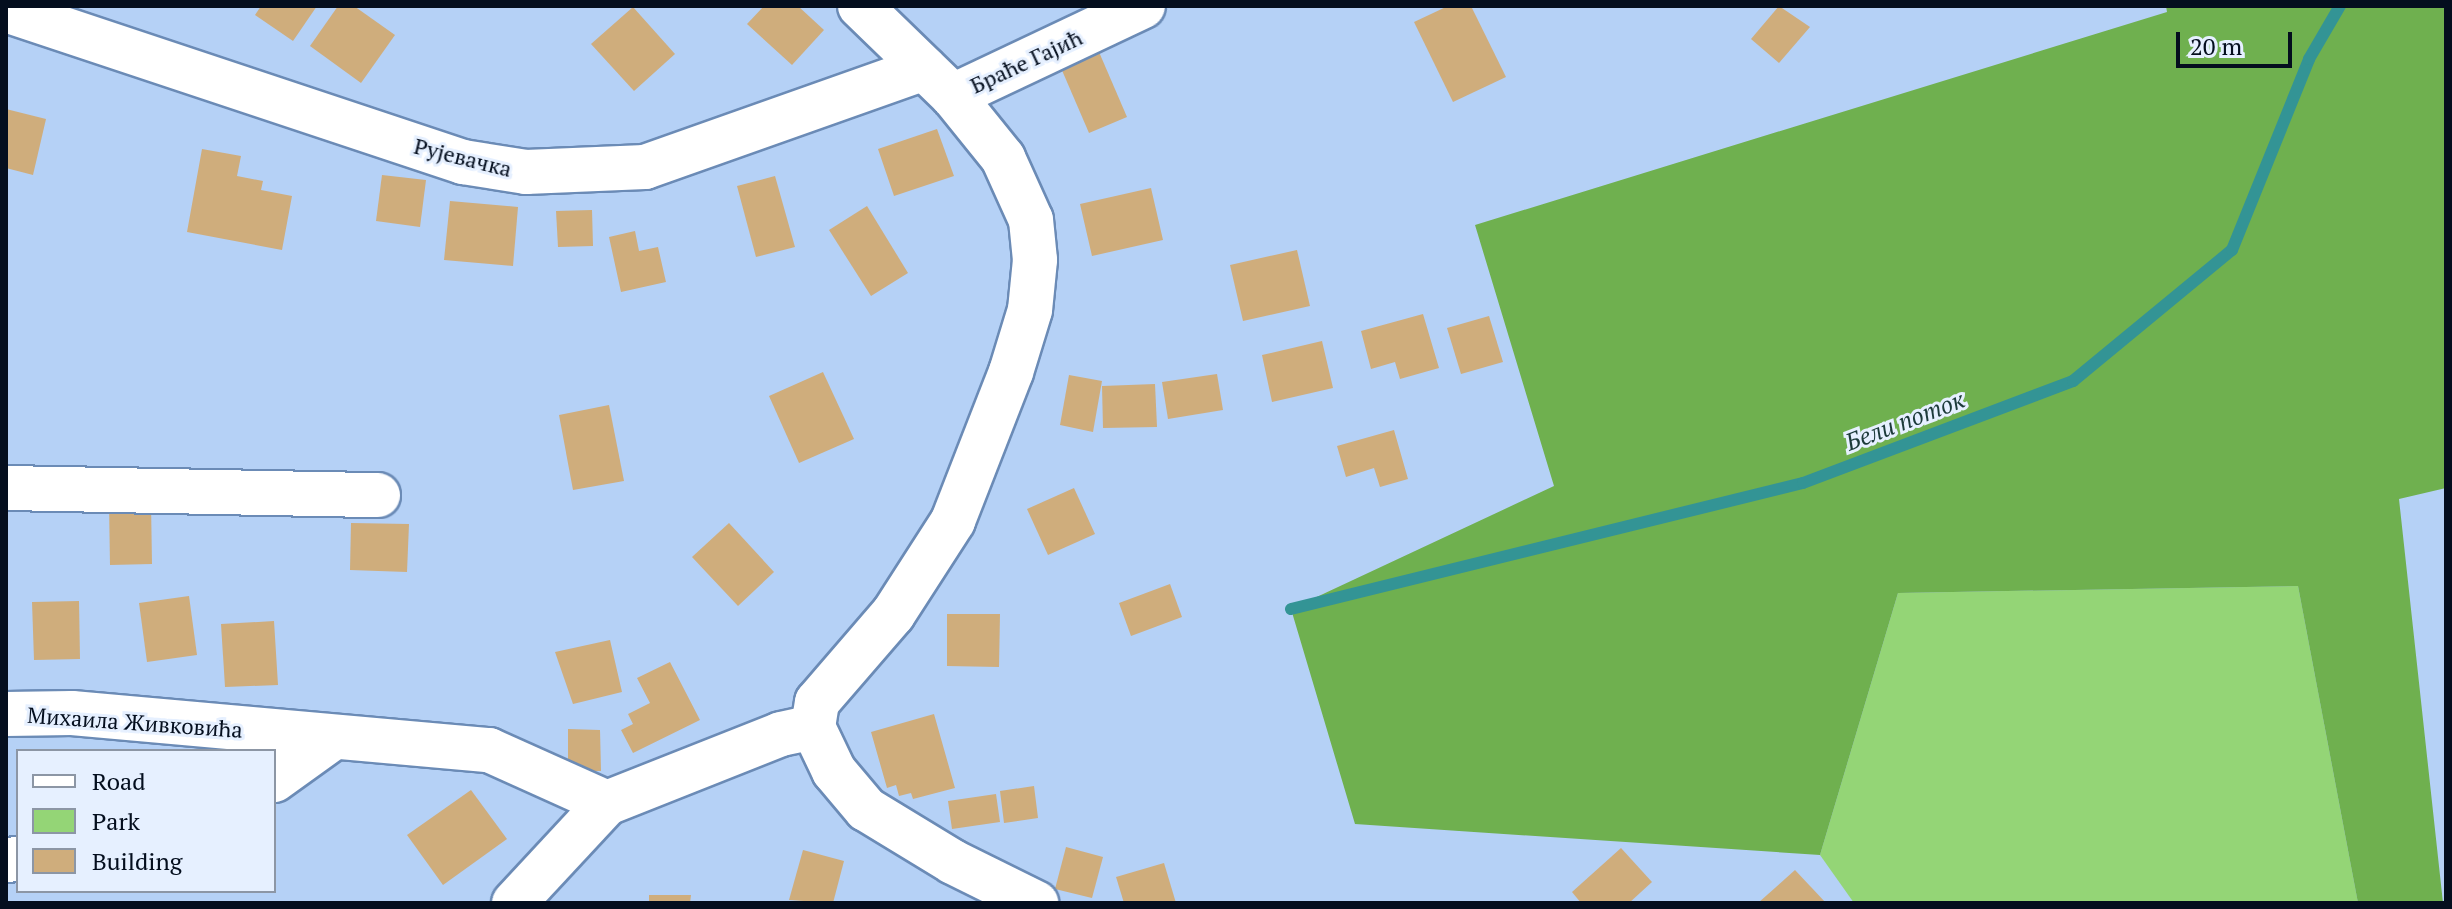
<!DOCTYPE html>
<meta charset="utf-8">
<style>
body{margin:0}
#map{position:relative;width:2452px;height:909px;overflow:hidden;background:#b5d1f6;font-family:"PT Serif",serif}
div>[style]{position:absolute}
.green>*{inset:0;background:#94d576}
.forest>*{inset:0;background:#6fb04f}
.stream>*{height:12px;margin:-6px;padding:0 6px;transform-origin:6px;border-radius:6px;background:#339495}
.building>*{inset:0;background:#cfad7c}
.roads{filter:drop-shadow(2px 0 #6b8bb6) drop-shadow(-2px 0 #6b8bb6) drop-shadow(0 2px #6b8bb6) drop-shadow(0 -2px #6b8bb6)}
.minor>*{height:44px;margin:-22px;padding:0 22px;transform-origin:22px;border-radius:22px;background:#fff}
span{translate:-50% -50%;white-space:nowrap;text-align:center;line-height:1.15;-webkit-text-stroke:6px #e6f0ff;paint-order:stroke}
.street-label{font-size:22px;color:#040e1e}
.water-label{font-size:24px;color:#1c3a3a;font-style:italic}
.frame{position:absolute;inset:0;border:8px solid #040e1e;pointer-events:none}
.legend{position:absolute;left:16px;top:749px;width:260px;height:144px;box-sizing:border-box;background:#e6f0ff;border:2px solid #8c96a5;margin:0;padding:10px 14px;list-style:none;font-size:24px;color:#040e1e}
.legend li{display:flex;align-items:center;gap:16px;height:40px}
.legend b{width:40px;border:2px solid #8c96a5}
.scale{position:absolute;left:2176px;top:32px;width:116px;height:36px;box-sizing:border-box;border:4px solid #040e1e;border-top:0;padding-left:10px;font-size:24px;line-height:28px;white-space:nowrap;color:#040e1e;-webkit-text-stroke:6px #e6f0ff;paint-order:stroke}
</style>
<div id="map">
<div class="green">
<i style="clip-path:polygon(2298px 586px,2358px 903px,1854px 903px,1820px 855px,1898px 593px)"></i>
</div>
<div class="forest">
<i style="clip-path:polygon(2166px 6px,2446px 6px,2446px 488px,2399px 499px,2443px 903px,2358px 903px,2298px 586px,1898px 593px,1820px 855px,1355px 824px,1291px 609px,1554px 486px,1475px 225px,2167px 12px)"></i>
</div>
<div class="stream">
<i style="left:1291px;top:609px;width:527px;rotate:-13.83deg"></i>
<i style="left:1803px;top:483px;width:289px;rotate:-20.7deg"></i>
<i style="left:2073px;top:381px;width:206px;rotate:-39.5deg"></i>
<i style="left:2232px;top:250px;width:206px;rotate:-68deg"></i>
<i style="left:2309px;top:59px;width:61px;rotate:-59.7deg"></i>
</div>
<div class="building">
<i style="clip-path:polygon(261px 6px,317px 6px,293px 41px,255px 15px)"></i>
<i style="clip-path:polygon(338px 6px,354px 6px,395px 35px,361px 83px,310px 46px)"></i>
<i style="clip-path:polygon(764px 6px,798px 6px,824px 30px,792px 65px,747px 24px)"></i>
<i style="clip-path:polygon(1448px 6px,1471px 6px,1506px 77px,1453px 102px,1414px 22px)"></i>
<i style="clip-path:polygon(1779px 6px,1810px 27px,1779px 63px,1751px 39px)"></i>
<i style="clip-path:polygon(633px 7px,675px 54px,634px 91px,591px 44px)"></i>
<i style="clip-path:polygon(1099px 52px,1127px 117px,1089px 133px,1061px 68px)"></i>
<i style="clip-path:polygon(6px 109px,46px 119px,33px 175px,6px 168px)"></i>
<i style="clip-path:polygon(937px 129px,954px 176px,894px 196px,878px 149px)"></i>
<i style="clip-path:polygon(202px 149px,241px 156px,237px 176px,263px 181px,261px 190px,292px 196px,282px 250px,187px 232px)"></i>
<i style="clip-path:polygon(382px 175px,426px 180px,420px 227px,376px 221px)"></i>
<i style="clip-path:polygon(775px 176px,795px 247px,756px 257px,737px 186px)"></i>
<i style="clip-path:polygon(1151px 188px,1163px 240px,1092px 256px,1080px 204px)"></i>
<i style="clip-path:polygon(450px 201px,518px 207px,513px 266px,444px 260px)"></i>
<i style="clip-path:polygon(867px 206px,908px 273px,871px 296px,829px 230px)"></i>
<i style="clip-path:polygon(592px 210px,593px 246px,558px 247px,556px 211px)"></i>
<i style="clip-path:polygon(635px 231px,639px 251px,658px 247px,666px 282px,621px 292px,609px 237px)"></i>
<i style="clip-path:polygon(1297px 250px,1310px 306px,1243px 321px,1230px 265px)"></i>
<i style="clip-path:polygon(1423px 314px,1439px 368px,1400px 379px,1395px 362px,1371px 369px,1361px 331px)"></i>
<i style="clip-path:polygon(1489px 316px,1503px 362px,1461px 374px,1447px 328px)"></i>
<i style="clip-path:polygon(1322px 341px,1333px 388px,1272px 402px,1262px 355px)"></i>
<i style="clip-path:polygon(823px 372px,854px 439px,799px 463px,769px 396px)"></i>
<i style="clip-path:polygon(1217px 374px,1223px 410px,1168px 419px,1162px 382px)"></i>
<i style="clip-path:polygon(1069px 375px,1102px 381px,1093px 432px,1060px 425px)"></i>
<i style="clip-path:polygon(1155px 384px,1157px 427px,1103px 428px,1102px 386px)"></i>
<i style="clip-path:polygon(609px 405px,624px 481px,573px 490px,559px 415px)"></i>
<i style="clip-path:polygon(1394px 430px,1408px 479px,1380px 487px,1374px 468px,1346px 477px,1337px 446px)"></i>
<i style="clip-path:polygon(1074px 488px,1095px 534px,1048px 555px,1027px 509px)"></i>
<i style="clip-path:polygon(109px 503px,151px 503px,152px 564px,110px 565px)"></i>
<i style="clip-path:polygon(351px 523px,409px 524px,407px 572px,350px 570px)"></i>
<i style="clip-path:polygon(729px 523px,774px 572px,738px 606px,692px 557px)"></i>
<i style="clip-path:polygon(1170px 584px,1182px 617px,1131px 636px,1119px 603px)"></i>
<i style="clip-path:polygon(189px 596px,197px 655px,147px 662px,139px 603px)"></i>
<i style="clip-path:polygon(79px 601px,80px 659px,34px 660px,32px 602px)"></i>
<i style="clip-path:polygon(947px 614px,1000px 614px,999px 667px,947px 666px)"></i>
<i style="clip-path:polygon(274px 621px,278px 685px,225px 687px,221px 624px)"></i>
<i style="clip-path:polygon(610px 640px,622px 692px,573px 704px,555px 652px)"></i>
<i style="clip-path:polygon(670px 662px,700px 720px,633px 753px,621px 730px,633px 724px,628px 714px,650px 703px,637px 678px)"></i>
<i style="clip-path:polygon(934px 714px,955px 788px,913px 799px,911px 793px,899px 796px,896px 785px,887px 788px,871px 732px)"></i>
<i style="clip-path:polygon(568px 729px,600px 730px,601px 771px,568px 771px)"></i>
<i style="clip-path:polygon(1034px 786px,1038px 818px,1004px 823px,1000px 791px)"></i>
<i style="clip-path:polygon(471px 790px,507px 839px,443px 885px,407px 835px)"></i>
<i style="clip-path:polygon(996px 794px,1000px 822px,952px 829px,948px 801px)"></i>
<i style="clip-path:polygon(1066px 847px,1103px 857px,1092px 898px,1055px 889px)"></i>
<i style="clip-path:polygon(1621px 848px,1652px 882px,1629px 903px,1581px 903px,1572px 892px)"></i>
<i style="clip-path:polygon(803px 850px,844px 861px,833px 903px,789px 900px)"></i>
<i style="clip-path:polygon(1164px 863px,1176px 903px,1124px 903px,1116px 877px)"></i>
<i style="clip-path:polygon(1795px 870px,1826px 903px,1758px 903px)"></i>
<i style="clip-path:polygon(649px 895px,691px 895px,690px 903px,649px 903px)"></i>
</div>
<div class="roads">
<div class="minor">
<i style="left:860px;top:6px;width:129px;rotate:44.1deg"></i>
<i style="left:953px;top:96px;width:80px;rotate:51.1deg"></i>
<i style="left:1003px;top:158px;width:68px;rotate:65.7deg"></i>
<i style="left:1031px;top:220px;width:40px;rotate:84.3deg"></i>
<i style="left:1035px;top:260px;width:50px;rotate:95.7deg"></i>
<i style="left:1030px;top:310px;width:65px;rotate:107deg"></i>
<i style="left:1011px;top:372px;width:160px;rotate:111.3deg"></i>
<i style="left:953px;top:521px;width:111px;rotate:122.8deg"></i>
<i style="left:893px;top:614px;width:116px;rotate:130.8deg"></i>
<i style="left:817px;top:702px;width:25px;rotate:99deg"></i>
<i style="left:813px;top:727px;width:49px;rotate:64.5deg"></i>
<i style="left:834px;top:771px;width:50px;rotate:49.9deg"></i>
<i style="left:866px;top:809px;width:102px;rotate:31.3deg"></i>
<i style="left:953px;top:862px;width:93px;rotate:26.3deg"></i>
<i style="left:6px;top:10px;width:482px;rotate:18.4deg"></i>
<i style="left:463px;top:162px;width:64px;rotate:9deg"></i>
<i style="left:526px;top:172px;width:119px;rotate:-2.4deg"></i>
<i style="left:645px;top:167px;width:296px;rotate:-19.5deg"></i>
<i style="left:953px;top:96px;width:210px;rotate:-25.3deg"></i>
<i style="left:6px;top:488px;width:372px;rotate:1.1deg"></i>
<i style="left:6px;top:714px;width:66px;rotate:-0.9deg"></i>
<i style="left:72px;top:713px;width:419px;rotate:5.1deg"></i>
<i style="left:489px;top:750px;width:129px;rotate:24.2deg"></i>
<i style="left:607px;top:803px;width:187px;rotate:-21.6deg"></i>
<i style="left:781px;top:734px;width:33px;rotate:-12deg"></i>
<i style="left:274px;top:780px;width:74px;rotate:-35.6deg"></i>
<i style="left:6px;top:860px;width:12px;rotate:-5deg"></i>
<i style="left:514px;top:903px;width:137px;rotate:-47.1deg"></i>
</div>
</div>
<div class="street-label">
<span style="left:1026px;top:61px;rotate:-25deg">Браће Гајић</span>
<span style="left:463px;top:157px;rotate:14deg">Рујевачка</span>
<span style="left:135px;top:722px;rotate:4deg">Михаила Живковића</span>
</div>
<div class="water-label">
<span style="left:1905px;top:421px;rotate:-21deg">Бели поток</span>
</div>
<div class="frame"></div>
<ul class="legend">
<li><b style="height:10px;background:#fff"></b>Road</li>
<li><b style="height:22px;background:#94d576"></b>Park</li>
<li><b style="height:22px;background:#cfad7c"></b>Building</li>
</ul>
<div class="scale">20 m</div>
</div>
